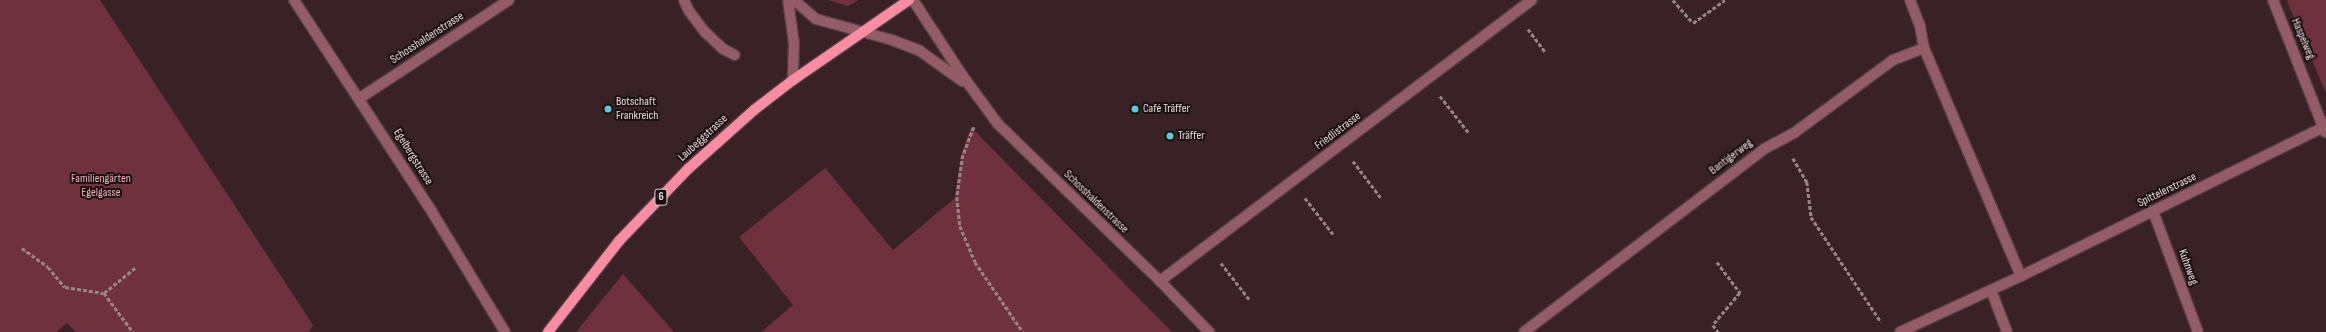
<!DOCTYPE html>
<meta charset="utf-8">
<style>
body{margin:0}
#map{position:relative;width:2326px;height:332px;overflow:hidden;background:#392226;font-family:"Sofia Sans Condensed",sans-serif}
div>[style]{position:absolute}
.green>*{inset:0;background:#6f313e}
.path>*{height:2.5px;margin-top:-1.25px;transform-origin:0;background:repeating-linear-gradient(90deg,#988588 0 4px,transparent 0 6px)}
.roads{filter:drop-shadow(1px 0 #553f43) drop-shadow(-1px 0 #553f43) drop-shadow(0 1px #553f43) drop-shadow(0 -1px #553f43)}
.minor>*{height:10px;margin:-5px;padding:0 5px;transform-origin:5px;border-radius:5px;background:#935c66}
.major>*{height:10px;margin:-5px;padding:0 5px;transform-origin:5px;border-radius:5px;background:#fc8ca2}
.dots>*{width:11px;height:11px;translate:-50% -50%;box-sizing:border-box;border:2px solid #190f10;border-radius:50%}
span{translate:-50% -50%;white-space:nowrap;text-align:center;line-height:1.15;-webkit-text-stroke:4px #190f10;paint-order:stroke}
.shield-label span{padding:1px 3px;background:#190f10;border:1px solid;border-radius:3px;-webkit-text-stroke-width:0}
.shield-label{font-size:11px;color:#ead9db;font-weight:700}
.street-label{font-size:12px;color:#ead9db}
.poi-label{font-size:12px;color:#ead9db}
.left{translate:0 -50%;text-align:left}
.park-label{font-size:12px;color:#f4b1bc}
</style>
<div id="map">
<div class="green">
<i style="clip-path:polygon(0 0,100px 0,313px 325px,309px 332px,76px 332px,67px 323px,56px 332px,0 332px)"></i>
<i style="clip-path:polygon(828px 0,858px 0,848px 6px)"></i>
<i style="clip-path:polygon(2287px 0,2326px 0,2326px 93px,2289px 6px)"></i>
<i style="clip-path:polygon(971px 127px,1172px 332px,761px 332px,793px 305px,739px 237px,825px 168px,893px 250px,955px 198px,961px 155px)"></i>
<i style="clip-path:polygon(623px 274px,674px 332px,576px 332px)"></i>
</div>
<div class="path">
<i style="left:1673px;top:0;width:30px;rotate:49deg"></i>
<i style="left:1693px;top:23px;width:39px;rotate:-36deg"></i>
<i style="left:1528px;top:29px;width:30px;rotate:53deg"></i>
<i style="left:1440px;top:96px;width:47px;rotate:51.9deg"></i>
<i style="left:974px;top:127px;width:30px;rotate:111deg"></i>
<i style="left:963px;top:155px;width:42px;rotate:98.1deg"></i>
<i style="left:957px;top:197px;width:29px;rotate:84deg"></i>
<i style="left:960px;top:226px;width:39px;rotate:67deg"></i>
<i style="left:975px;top:262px;width:85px;rotate:55.6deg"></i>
<i style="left:1793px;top:158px;width:28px;rotate:60deg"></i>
<i style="left:1807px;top:182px;width:35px;rotate:83deg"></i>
<i style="left:1811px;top:217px;width:126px;rotate:56.3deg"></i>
<i style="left:1353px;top:161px;width:48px;rotate:52.7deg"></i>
<i style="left:1305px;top:198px;width:46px;rotate:52.1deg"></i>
<i style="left:22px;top:248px;width:32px;rotate:36deg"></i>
<i style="left:48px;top:267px;width:26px;rotate:50deg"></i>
<i style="left:65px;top:287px;width:39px;rotate:9deg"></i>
<i style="left:104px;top:293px;width:49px;rotate:53.4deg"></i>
<i style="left:1717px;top:262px;width:39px;rotate:53deg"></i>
<i style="left:1740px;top:293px;width:42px;rotate:130.2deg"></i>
<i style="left:1713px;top:325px;width:9px;rotate:54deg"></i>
<i style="left:1221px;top:263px;width:46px;rotate:52.1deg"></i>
<i style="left:104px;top:293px;width:40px;rotate:-39deg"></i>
</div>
<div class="roads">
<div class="minor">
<i style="left:294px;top:0;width:253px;rotate:56.9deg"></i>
<i style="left:432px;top:212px;width:140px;rotate:58.7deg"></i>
<i style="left:684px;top:0;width:12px;rotate:66deg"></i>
<i style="left:689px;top:11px;width:26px;rotate:53deg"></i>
<i style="left:705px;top:32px;width:25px;rotate:43deg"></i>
<i style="left:723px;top:49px;width:13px;rotate:27deg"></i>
<i style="left:788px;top:0;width:43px;rotate:82.1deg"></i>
<i style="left:794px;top:43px;width:37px;rotate:92deg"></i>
<i style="left:794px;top:0;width:29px;rotate:41deg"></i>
<i style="left:816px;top:19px;width:79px;rotate:15.4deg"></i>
<i style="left:892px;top:40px;width:30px;rotate:21deg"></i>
<i style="left:920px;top:51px;width:52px;rotate:35.5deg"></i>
<i style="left:913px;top:0;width:90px;rotate:56.8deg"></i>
<i style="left:962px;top:75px;width:61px;rotate:53.7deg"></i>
<i style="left:998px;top:124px;width:226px;rotate:44.1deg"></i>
<i style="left:1160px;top:281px;width:71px;rotate:46.1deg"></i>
<i style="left:1910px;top:0;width:28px;rotate:69deg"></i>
<i style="left:1920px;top:26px;width:22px;rotate:80deg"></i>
<i style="left:1924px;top:48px;width:248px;rotate:67deg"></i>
<i style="left:2273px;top:0;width:142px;rotate:68.5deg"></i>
<i style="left:360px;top:98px;width:178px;rotate:-33.3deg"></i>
<i style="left:2153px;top:211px;width:129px;rotate:69.6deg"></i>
<i style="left:1160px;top:281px;width:466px;rotate:-37.1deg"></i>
<i style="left:1991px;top:290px;width:45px;rotate:69.1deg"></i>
<i style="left:1524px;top:332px;width:302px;rotate:-37.3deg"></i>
<i style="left:1764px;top:149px;width:34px;rotate:-28deg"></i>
<i style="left:1794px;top:133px;width:123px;rotate:-36.4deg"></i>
<i style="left:1893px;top:60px;width:33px;rotate:-21deg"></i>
<i style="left:1900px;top:332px;width:133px;rotate:-24.8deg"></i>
<i style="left:2021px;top:276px;width:338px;rotate:-26.2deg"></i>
</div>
<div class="major">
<i style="left:548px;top:332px;width:115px;rotate:-52deg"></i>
<i style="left:619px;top:241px;width:100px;rotate:-46.2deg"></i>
<i style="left:688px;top:169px;width:89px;rotate:-41.8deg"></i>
<i style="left:754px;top:110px;width:49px;rotate:-37.6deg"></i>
<i style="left:793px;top:80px;width:141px;rotate:-34.6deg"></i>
</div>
</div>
<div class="dots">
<i style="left:608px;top:109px;background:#53cbdb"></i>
<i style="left:1135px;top:109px;background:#53cbdb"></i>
<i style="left:1170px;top:136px;background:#53cbdb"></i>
</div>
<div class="shield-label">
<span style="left:661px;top:197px">6</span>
</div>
<div class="street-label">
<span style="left:427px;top:38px;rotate:-33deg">Schosshaldenstrasse</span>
<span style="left:2303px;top:39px;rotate:67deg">Haspelweg</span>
<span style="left:1338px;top:131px;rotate:-37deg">Friedlistrasse</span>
<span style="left:703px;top:138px;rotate:-43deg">Laubeggstrasse</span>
<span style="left:413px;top:157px;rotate:58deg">Egelbergstrasse</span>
<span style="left:1731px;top:157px;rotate:-37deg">Bantigerweg</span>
<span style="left:2167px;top:190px;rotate:-26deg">Spittelerstrasse</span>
<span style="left:1096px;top:202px;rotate:44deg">Schosshaldenstrasse</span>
<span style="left:2188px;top:267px;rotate:70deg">Kuhnweg</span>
</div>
<div class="poi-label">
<span class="left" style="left:616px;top:109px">Botschaft<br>Frankreich</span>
<span class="left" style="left:1143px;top:109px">Café Träffer</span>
<span class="left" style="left:1178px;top:136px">Träffer</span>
</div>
<div class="park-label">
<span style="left:101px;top:186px">Familiengärten<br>Egelgasse</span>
</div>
</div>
